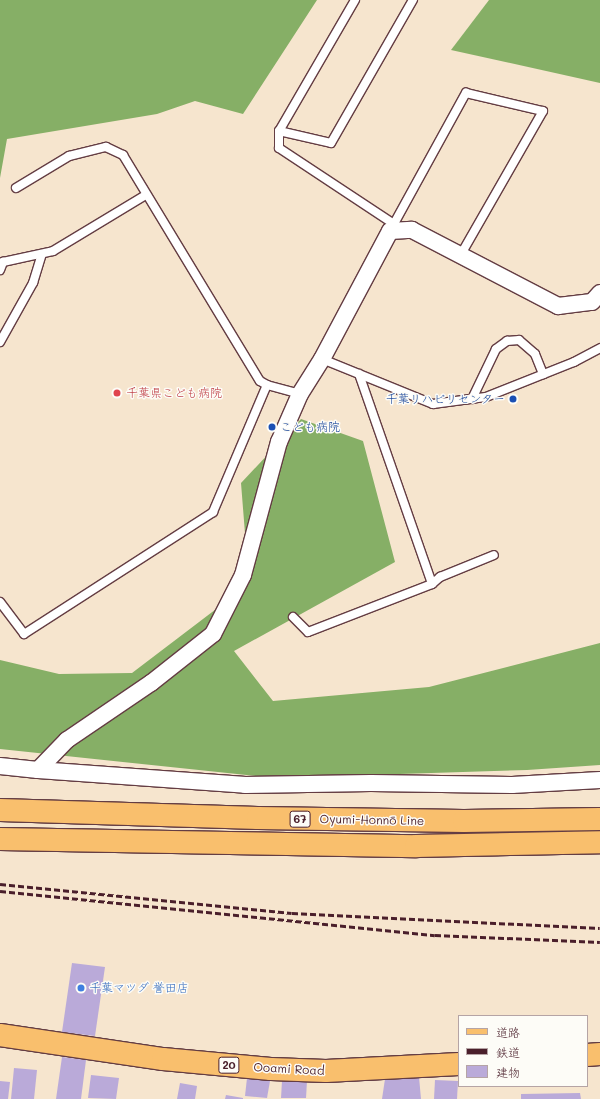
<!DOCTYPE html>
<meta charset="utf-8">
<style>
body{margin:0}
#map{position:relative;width:600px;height:1099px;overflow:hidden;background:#f6e5ce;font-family:Mali,"Klee One",sans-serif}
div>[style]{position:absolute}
.forest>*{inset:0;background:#86af66}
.building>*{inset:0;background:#baaad9}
.roads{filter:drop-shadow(1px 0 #643d43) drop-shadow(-1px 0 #643d43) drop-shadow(0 1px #643d43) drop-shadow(0 -1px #643d43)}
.lane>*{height:8px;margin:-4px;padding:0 4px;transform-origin:4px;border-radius:4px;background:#fff}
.street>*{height:16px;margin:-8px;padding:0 8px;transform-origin:8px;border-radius:8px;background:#fff}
.primary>*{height:22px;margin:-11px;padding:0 11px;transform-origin:11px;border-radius:11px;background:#f9bf6d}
.rail>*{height:3px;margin-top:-1.5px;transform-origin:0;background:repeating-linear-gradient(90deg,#4a1f2b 0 6px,transparent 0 9px)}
.dots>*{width:11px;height:11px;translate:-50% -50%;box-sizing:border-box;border:2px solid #fdfcf7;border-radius:50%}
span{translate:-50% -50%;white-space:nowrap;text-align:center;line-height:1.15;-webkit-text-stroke:3px #fdfcf7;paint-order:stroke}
.shield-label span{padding:1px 3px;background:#fdfcf7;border:1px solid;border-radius:3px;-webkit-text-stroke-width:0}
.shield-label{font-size:11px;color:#4a1f2b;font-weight:700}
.health-label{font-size:12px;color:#be3a42}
.left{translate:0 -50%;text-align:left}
.transit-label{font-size:12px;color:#164399}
.right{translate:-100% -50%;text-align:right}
.street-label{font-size:12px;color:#4a1f2b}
.shop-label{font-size:12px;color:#366cbe}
.legend{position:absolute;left:458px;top:1015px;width:130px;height:72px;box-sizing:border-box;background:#fdfcf7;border:1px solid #b5a4a5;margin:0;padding:5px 7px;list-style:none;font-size:12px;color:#4a1f2b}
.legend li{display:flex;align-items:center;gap:8px;height:20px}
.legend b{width:20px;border:1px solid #b5a4a5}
</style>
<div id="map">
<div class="forest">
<i style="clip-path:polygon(0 0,317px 0,243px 114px,195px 101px,157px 114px,7px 139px,0 178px)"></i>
<i style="clip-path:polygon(489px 0,600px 0,600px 83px,451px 50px)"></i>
<i style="clip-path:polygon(301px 419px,363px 441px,395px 562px,234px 651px,273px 701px,429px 687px,600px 643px,600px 765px,527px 770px,274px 778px,0 749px,0 660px,59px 674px,132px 673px,249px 584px,241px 483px)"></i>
</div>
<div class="building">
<i style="clip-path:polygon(72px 963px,105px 967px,95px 1036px,62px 1032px)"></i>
<i style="clip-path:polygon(62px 1057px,86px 1060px,81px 1099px,56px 1099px)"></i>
<i style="clip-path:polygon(14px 1068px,37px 1070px,34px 1099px,11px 1099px)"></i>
<i style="clip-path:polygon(91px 1075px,119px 1078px,116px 1099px,88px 1098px)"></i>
<i style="clip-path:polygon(419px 1077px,421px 1099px,382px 1099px,385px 1079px)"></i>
<i style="clip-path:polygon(247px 1078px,270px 1081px,267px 1098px,245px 1096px)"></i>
<i style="clip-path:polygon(435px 1080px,458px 1081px,457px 1099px,434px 1099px)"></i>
<i style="clip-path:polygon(0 1081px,10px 1082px,8px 1099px,0 1099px)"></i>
<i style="clip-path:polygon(282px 1081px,307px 1081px,306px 1098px,281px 1098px)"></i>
<i style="clip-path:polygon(180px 1083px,197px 1086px,195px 1099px,177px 1099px)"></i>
<i style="clip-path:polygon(580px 1093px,581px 1099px,521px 1099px,521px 1094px)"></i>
<i style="clip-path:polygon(226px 1095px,243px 1098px,243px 1099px,225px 1099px)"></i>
</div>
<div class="roads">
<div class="lane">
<i style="left:355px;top:0;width:151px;rotate:120.1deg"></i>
<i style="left:279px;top:131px;width:17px;rotate:90deg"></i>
<i style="left:279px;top:148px;width:138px;rotate:33.5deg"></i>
<i style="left:279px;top:131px;width:53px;rotate:13deg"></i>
<i style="left:331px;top:143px;width:165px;rotate:-60.2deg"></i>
<i style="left:16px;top:188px;width:62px;rotate:-31.1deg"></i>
<i style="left:69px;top:156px;width:38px;rotate:-14deg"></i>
<i style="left:106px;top:147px;width:19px;rotate:25deg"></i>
<i style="left:123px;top:155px;width:264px;rotate:58.8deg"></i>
<i style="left:260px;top:381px;width:8px;rotate:30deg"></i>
<i style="left:267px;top:385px;width:34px;rotate:15deg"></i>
<i style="left:390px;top:231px;width:158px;rotate:-61.2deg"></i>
<i style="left:466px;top:93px;width:79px;rotate:13.2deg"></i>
<i style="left:543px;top:111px;width:167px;rotate:119.8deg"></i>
<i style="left:0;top:270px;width:9px;rotate:-69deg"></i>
<i style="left:3px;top:262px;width:51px;rotate:-12.4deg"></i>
<i style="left:53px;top:251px;width:109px;rotate:-31.1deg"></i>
<i style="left:0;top:342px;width:68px;rotate:-60.8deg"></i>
<i style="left:33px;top:283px;width:30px;rotate:-73deg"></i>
<i style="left:322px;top:359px;width:120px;rotate:22.1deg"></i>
<i style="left:433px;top:404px;width:53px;rotate:-7.5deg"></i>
<i style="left:486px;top:397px;width:95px;rotate:-21.7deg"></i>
<i style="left:574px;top:362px;width:30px;rotate:-28deg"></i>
<i style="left:359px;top:374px;width:222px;rotate:70.8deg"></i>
<i style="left:472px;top:399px;width:55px;rotate:-64.4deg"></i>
<i style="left:496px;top:349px;width:14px;rotate:-36deg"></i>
<i style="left:507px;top:341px;width:12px;rotate:-5deg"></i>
<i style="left:519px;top:340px;width:21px;rotate:41deg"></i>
<i style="left:535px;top:354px;width:22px;rotate:68deg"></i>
<i style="left:0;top:602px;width:40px;rotate:53deg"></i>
<i style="left:24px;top:634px;width:225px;rotate:-32.8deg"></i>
<i style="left:213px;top:512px;width:138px;rotate:-67deg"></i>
<i style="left:293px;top:617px;width:21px;rotate:45deg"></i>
<i style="left:308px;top:632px;width:133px;rotate:-21.2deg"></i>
<i style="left:432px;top:584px;width:11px;rotate:-41deg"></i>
<i style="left:440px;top:577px;width:58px;rotate:-22.2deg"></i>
</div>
<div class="street">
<i style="left:0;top:766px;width:38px;rotate:6deg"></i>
<i style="left:38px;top:770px;width:42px;rotate:-46deg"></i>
<i style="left:67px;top:740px;width:102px;rotate:-34.2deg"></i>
<i style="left:151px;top:683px;width:79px;rotate:-38.3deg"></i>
<i style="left:213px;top:634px;width:66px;rotate:-63deg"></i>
<i style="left:243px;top:575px;width:138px;rotate:-74.9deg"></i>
<i style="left:279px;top:442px;width:52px;rotate:-66.4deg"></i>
<i style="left:300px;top:394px;width:41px;rotate:-57.8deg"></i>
<i style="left:322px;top:359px;width:145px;rotate:-62deg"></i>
<i style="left:390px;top:231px;width:22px;rotate:-3deg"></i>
<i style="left:412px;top:230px;width:165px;rotate:27.5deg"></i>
<i style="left:558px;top:306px;width:34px;rotate:-7deg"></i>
<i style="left:592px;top:302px;width:12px;rotate:-48deg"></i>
<i style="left:38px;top:770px;width:208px;rotate:4.1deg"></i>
<i style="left:245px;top:785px;width:126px;rotate:-0.9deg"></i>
<i style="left:371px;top:783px;width:141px;rotate:0.8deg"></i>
<i style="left:512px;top:785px;width:88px;rotate:-3.3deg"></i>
</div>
<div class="primary">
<i style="left:0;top:810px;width:258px;rotate:1.8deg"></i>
<i style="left:258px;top:818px;width:206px;rotate:0.8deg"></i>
<i style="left:464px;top:821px;width:136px;rotate:-0.8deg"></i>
<i style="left:0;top:839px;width:416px;rotate:1deg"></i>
<i style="left:416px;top:846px;width:184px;rotate:-1.2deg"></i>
<i style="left:0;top:1035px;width:165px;rotate:8.4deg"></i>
<i style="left:163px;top:1059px;width:108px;rotate:5.3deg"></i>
<i style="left:271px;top:1069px;width:55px;rotate:2.1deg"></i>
<i style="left:326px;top:1071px;width:133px;rotate:-3deg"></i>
<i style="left:587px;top:1055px;width:13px;rotate:-4deg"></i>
</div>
</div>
<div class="rail">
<i style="left:0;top:884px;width:293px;rotate:5.7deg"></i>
<i style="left:292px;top:913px;width:308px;rotate:2.8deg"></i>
<i style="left:0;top:891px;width:437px;rotate:5.8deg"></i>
<i style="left:435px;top:935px;width:165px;rotate:2.4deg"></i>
</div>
<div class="dots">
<i style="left:117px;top:393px;background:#e0444e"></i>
<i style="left:513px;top:399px;background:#1a4fb4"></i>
<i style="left:272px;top:427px;background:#1a4fb4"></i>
<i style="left:81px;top:988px;background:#3f7fe0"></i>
</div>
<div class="shield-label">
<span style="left:300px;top:819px">67</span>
<span style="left:229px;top:1065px">20</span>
</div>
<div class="health-label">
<span class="left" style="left:126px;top:393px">千葉県こども病院</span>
</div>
<div class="transit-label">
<span class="right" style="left:505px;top:399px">千葉リハビリセンター</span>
<span class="left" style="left:280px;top:427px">こども病院</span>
</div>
<div class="street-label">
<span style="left:372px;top:820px;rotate:1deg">Oyumi-Honnō Line</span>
<span style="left:289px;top:1069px;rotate:3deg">Ooami Road</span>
</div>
<div class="shop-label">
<span class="left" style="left:89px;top:988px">千葉マツダ 誉田店</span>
</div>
<ul class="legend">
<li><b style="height:5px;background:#f9bf6d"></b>道路</li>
<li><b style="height:5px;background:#4a1f2b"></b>鉄道</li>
<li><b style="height:11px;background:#baaad9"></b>建物</li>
</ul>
</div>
